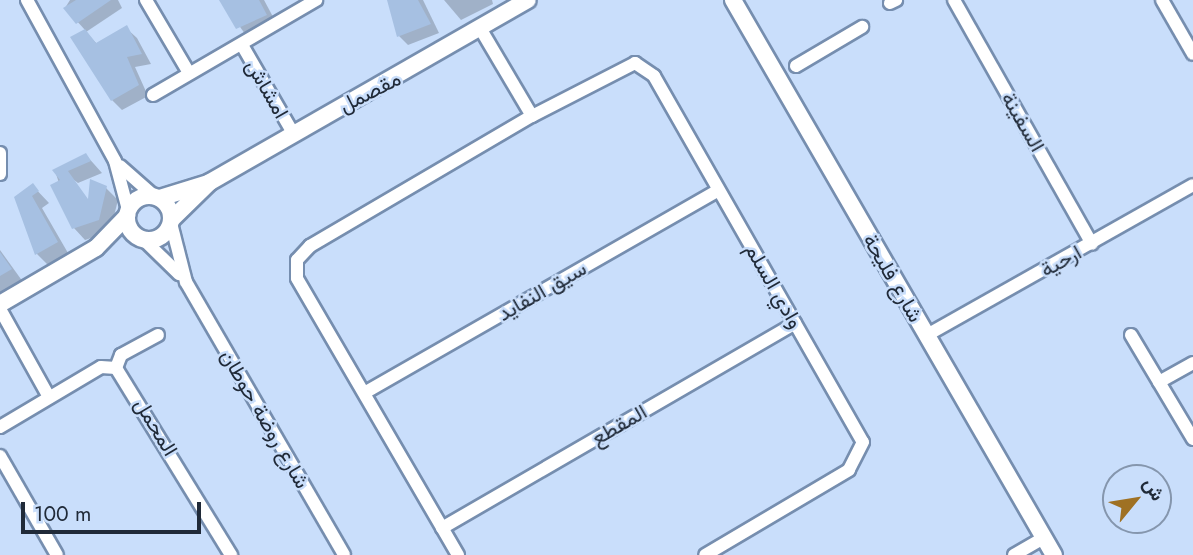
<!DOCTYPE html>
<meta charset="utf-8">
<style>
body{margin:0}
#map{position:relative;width:1193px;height:555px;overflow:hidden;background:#c9defb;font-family:Jost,Vazirmatn,sans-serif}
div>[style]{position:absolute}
.shadow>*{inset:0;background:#0003}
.building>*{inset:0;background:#a6c0e2}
.roads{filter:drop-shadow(2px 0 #768eaf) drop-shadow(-2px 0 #768eaf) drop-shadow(0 2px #768eaf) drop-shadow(0 -2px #768eaf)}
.minor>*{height:12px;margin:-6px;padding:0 6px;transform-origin:6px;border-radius:6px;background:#fff}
.tertiary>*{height:16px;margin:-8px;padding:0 8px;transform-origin:8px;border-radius:8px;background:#fff}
.tertiary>.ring{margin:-8px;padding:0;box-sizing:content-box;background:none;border:16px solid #fff;border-radius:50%}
span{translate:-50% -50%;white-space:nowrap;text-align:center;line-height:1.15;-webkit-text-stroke:5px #c9defb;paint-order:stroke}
.street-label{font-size:21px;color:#202a38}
.north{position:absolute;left:1102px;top:464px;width:70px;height:70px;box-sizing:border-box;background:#c9defb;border:2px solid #8596ad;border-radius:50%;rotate:60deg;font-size:19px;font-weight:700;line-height:28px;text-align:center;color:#202a38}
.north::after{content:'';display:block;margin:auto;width:24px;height:32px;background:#9f7123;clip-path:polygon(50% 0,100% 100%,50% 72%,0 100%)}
.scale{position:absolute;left:21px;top:502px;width:180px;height:32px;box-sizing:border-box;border:4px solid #202a38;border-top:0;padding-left:9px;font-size:21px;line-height:24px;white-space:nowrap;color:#202a38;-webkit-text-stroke:5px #c9defb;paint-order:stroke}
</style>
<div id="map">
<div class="shadow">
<i style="clip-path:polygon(70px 0,118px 0,122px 8px,86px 32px,97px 44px,126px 28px,137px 38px,151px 64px,135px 67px,148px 96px,122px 110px,112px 100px,72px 38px,85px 30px,65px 8px)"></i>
<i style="clip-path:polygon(221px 0,264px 0,279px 28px,250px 41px)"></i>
<i style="clip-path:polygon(389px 0,423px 0,439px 33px,408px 45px,399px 36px)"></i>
<i style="clip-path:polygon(444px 0,492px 0,493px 4px,461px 20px)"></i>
<i style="clip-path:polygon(86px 155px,102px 173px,78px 183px,70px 177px,91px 207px,106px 188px,118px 200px,110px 232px,85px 240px,74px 228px,55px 171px)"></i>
<i style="clip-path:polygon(32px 185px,49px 203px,42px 208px,68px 253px,48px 265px,37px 254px,16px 198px)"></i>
<i style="clip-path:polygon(0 250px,23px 282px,0 295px)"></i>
</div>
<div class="building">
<i style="clip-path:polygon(76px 0,111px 0,76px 24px,63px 8px)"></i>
<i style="clip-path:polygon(219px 0,259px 0,267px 15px,236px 29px)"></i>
<i style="clip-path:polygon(387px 0,418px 0,431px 24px,397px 37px)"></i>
<i style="clip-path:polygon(127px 25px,142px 54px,127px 57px,139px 85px,111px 101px,70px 37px,85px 29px,96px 43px)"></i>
<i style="clip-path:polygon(86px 153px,91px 161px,68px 171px,88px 199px,90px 179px,107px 186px,99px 220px,72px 229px,50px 185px,60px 180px,52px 170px)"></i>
<i style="clip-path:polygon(33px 183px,39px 191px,32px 196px,58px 242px,35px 255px,14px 197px)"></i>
<i style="clip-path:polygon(0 252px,12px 269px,0 276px)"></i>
</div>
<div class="roads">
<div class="minor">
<i style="left:27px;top:0;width:183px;rotate:61.3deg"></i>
<i style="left:115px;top:161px;width:51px;rotate:75.1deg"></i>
<i style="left:146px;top:0;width:85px;rotate:59.5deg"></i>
<i style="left:954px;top:0;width:280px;rotate:60.5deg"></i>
<i style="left:1162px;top:0;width:62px;rotate:60.1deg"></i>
<i style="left:890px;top:3px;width:7px;rotate:-27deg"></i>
<i style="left:480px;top:28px;width:102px;rotate:59.4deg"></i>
<i style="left:242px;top:45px;width:102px;rotate:59.9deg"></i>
<i style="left:796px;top:66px;width:77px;rotate:-30.6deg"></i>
<i style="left:153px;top:95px;width:189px;rotate:-30.2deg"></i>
<i style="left:0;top:153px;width:21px;rotate:90deg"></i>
<i style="left:120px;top:166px;width:45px;rotate:41.4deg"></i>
<i style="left:171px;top:223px;width:61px;rotate:75.7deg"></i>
<i style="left:186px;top:282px;width:315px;rotate:59.9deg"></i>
<i style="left:144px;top:240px;width:49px;rotate:44.2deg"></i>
<i style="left:0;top:309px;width:101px;rotate:60.9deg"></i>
<i style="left:927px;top:335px;width:305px;rotate:-29.4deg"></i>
<i style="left:1131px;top:335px;width:121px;rotate:59.2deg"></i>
<i style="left:116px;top:368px;width:14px;rotate:-69deg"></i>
<i style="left:121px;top:355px;width:42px;rotate:-28.4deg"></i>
<i style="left:1159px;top:382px;width:39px;rotate:-29deg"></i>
<i style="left:366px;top:392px;width:406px;rotate:-29.8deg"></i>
<i style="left:0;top:427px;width:117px;rotate:-30.7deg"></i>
<i style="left:101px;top:367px;width:15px;rotate:4deg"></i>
<i style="left:116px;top:368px;width:220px;rotate:58.4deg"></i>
<i style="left:0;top:456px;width:114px;rotate:60.1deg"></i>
<i style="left:442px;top:528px;width:408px;rotate:-30.1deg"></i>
<i style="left:458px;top:555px;width:320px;rotate:-120.2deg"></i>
<i style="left:297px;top:278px;width:18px;rotate:-90deg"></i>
<i style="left:297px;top:260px;width:19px;rotate:-47deg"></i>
<i style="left:310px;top:246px;width:257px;rotate:-30.4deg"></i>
<i style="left:532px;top:116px;width:116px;rotate:-27.2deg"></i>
<i style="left:635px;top:63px;width:23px;rotate:34deg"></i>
<i style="left:654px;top:76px;width:421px;rotate:60.3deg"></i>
<i style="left:863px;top:442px;width:31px;rotate:117deg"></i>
<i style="left:849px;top:470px;width:167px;rotate:149.4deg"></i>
<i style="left:1014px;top:555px;width:34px;rotate:-30deg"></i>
</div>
<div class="tertiary">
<i style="left:733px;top:0;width:641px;rotate:59.96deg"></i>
<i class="ring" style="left:127px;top:196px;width:28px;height:28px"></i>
<i style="left:160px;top:198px;width:50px;rotate:-17.4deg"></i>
<i style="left:171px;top:220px;width:54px;rotate:-44.3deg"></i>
<i style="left:210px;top:182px;width:366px;rotate:-29.8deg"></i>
<i style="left:0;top:304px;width:111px;rotate:-30.3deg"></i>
<i style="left:96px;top:248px;width:45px;rotate:-45.9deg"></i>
</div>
</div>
<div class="street-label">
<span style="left:267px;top:89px;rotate:60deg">امشاش</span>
<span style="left:370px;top:92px;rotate:-27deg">مقصمل</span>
<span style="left:1023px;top:122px;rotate:60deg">السفينة</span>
<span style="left:1061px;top:261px;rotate:-29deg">ارحية</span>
<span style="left:893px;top:278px;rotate:60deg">شارع فليحة</span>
<span style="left:774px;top:286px;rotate:60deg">وادي السلم</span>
<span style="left:542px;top:291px;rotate:-30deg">سيق النفايد</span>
<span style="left:265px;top:419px;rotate:60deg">شارع روضة حوطان</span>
<span style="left:619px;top:425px;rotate:-30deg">المقطع</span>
<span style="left:156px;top:427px;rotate:59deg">المحمل</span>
</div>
<div class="north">ش</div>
<div class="scale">100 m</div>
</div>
